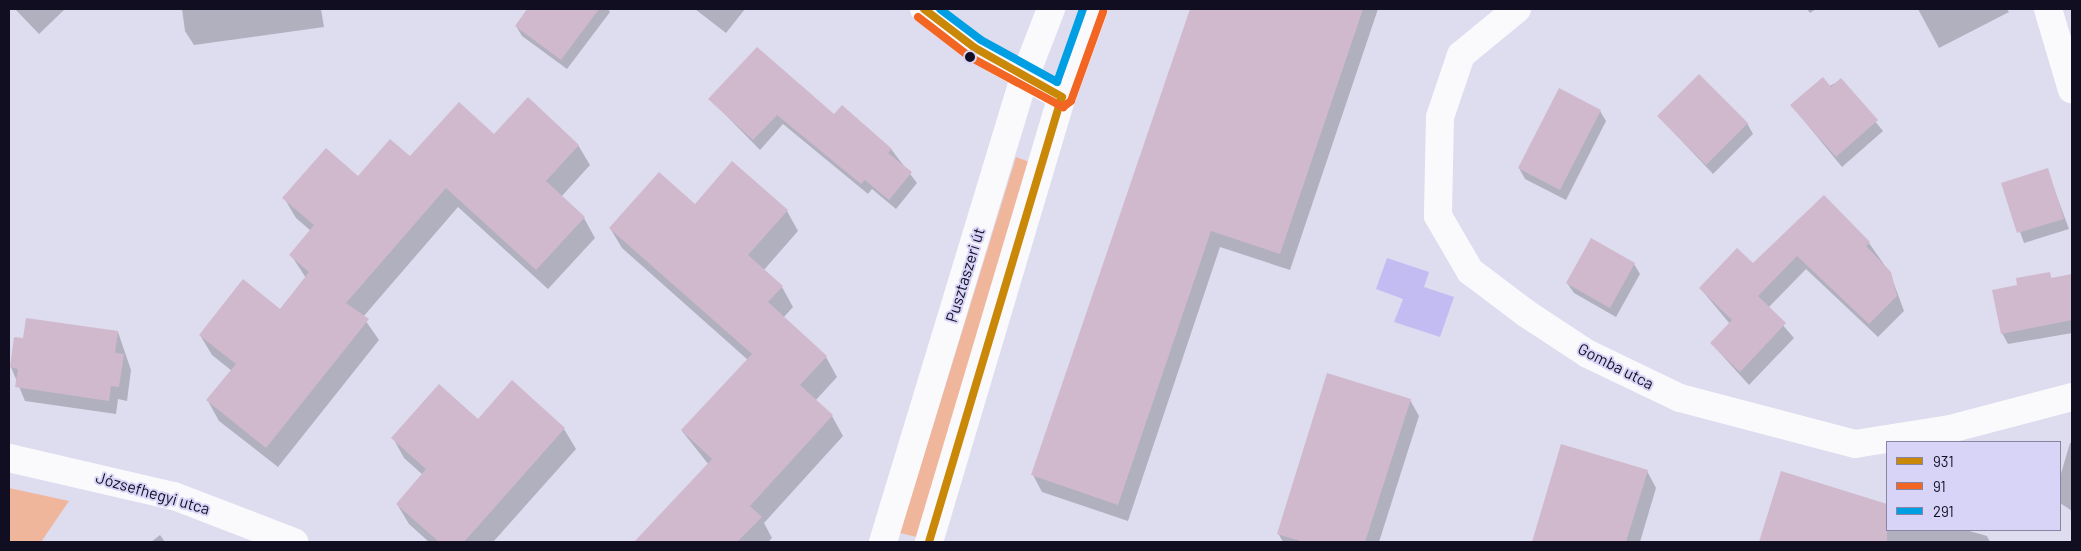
<!DOCTYPE html>
<meta charset="utf-8">
<style>
body{margin:0}
#map{position:relative;width:2081px;height:551px;overflow:hidden;background:#dedcef;font-family:Barlow,sans-serif}
div>[style]{position:absolute}
.green>*{inset:0;background:#f0b69c}
.water>*{inset:0;background:#c3bcf2}
.shadow>*{inset:0;background:#0003}
.building>*{inset:0;background:#d1b9cd}
.minor>*{height:28px;margin:-14px;padding:0 14px;transform-origin:14px;border-radius:14px;background:#fafafd}
.bus-1>*{height:8px;margin:-4px;padding:0 4px;transform-origin:4px;border-radius:4px;background:#c98807}
.bus-2>*{height:8px;margin:-4px;padding:0 4px;transform-origin:4px;border-radius:4px;background:#f26522}
.bus-3>*{height:8px;margin:-4px;padding:0 4px;transform-origin:4px;border-radius:4px;background:#009ee3}
.dots>*{width:14px;height:14px;translate:-50% -50%;box-sizing:border-box;border:2px solid #d8d4f7;border-radius:50%}
span{translate:-50% -50%;white-space:nowrap;text-align:center;line-height:1.15;-webkit-text-stroke:4px #d8d4f7;paint-order:stroke}
.street-label{font-size:16px;color:#110e22}
.frame{position:absolute;inset:0;border:10px solid #110e22;pointer-events:none}
.legend{position:absolute;left:1886px;top:441px;width:175px;height:90px;box-sizing:border-box;background:#d8d4f7;border:1px solid #8885a2;margin:0;padding:6px 9px;list-style:none;font-size:15px;color:#110e22}
.legend li{display:flex;align-items:center;gap:10px;height:25px}
.legend b{width:25px;border:1px solid #8885a2}
</style>
<div id="map">
<div class="green">
<i style="clip-path:polygon(1016px 157px,1035px 164px,917px 537px,900px 533px)"></i>
<i style="clip-path:polygon(9px 488px,69px 501px,41px 542px,9px 542px)"></i>
</div>
<div class="water">
<i style="clip-path:polygon(1387px 258px,1429px 272px,1424px 287px,1454px 297px,1440px 337px,1394px 322px,1403px 299px,1376px 289px)"></i>
</div>
<div class="shadow">
<i style="clip-path:polygon(15px 9px,65px 9px,39px 34px)"></i>
<i style="clip-path:polygon(182px 9px,321px 9px,324px 27px,194px 45px,185px 31px)"></i>
<i style="clip-path:polygon(529px 9px,608px 9px,610px 12px,567px 69px,522px 36px,516px 26px)"></i>
<i style="clip-path:polygon(695px 9px,745px 9px,726px 33px)"></i>
<i style="clip-path:polygon(1191px 9px,1378px 9px,1290px 270px,1220px 247px,1128px 521px,1042px 492px,1033px 475px)"></i>
<i style="clip-path:polygon(1807px 9px,1816px 9px,1810px 13px)"></i>
<i style="clip-path:polygon(1918px 9px,2007px 9px,2009px 12px,1939px 48px)"></i>
<i style="clip-path:polygon(1841px 80px,1883px 131px,1842px 167px,1792px 106px)"></i>
<i style="clip-path:polygon(710px 99px,834px 116px,891px 149px,917px 183px,896px 209px,872px 189px,868px 194px,783px 124px,760px 150px)"></i>
<i style="clip-path:polygon(1600px 111px,1606px 121px,1566px 200px,1525px 179px,1519px 168px)"></i>
<i style="clip-path:polygon(1659px 117px,1747px 123px,1753px 134px,1713px 174px)"></i>
<i style="clip-path:polygon(494px 136px,578px 145px,590px 165px,561px 197px,584px 218px,595px 238px,548px 289px,458px 207px,363px 317px,379px 340px,278px 467px,219px 421px,208px 401px,232px 371px,212px 355px,200px 335px,280px 310px,306px 278px,291px 255px,311px 231px,296px 218px,284px 198px)"></i>
<i style="clip-path:polygon(2047px 170px,2069px 229px,2024px 243px,2003px 184px)"></i>
<i style="clip-path:polygon(1824px 196px,1869px 243px,1890px 273px,1904px 311px,1878px 337px,1806px 269px,1768px 308px,1794px 338px,1749px 385px,1711px 343px,1730px 324px,1700px 288px,1753px 265px)"></i>
<i style="clip-path:polygon(695px 205px,787px 211px,798px 231px,763px 271px,782px 287px,793px 307px,783px 318px,826px 357px,837px 377px,815px 401px,832px 416px,843px 436px,764px 523px,772px 538px,768px 542px,635px 542px,709px 465px,682px 431px,748px 360px,622px 248px,610px 228px)"></i>
<i style="clip-path:polygon(1634px 264px,1640px 274px,1616px 317px,1574px 293px,1567px 283px)"></i>
<i style="clip-path:polygon(2049px 273px,2052px 279px,2072px 275px,2072px 333px,2008px 344px,2002px 333px)"></i>
<i style="clip-path:polygon(118px 332px,131px 370px,127px 401px,118px 399px,116px 414px,25px 401px,11px 367px,24px 340px)"></i>
<i style="clip-path:polygon(1410px 400px,1419px 416px,1379px 542px,1283px 542px,1278px 533px)"></i>
<i style="clip-path:polygon(478px 420px,564px 429px,576px 449px,493px 542px,429px 542px,409px 524px,397px 504px,423px 475px,404px 458px,393px 438px)"></i>
<i style="clip-path:polygon(2070px 443px,2072px 443px,2072px 511px,2060px 503px,2060px 477px)"></i>
<i style="clip-path:polygon(1562px 446px,1647px 471px,1656px 488px,1640px 542px,1533px 542px)"></i>
<i style="clip-path:polygon(1782px 472px,1887px 505px,1887px 530px,1966px 530px,1987px 536px,1990px 542px,1760px 542px)"></i>
<i style="clip-path:polygon(160px 535px,165px 542px,151px 542px)"></i>
</div>
<div class="building">
<i style="clip-path:polygon(527px 9px,599px 9px,561px 60px,515px 26px)"></i>
<i style="clip-path:polygon(1190px 9px,1363px 9px,1280px 254px,1211px 231px,1118px 505px,1031px 475px)"></i>
<i style="clip-path:polygon(757px 47px,834px 114px,842px 105px,892px 149px,888px 153px,912px 172px,889px 200px,865px 180px,861px 184px,777px 115px,753px 140px,708px 99px)"></i>
<i style="clip-path:polygon(1699px 74px,1748px 123px,1706px 165px,1657px 116px)"></i>
<i style="clip-path:polygon(1823px 77px,1831px 87px,1841px 78px,1878px 120px,1836px 157px,1790px 105px)"></i>
<i style="clip-path:polygon(1559px 88px,1601px 110px,1560px 190px,1518px 168px)"></i>
<i style="clip-path:polygon(528px 97px,579px 145px,546px 181px,585px 217px,536px 270px,446px 188px,346px 303px,369px 319px,266px 448px,206px 400px,236px 364px,199px 335px,243px 279px,280px 309px,309px 272px,289px 255px,314px 225px,282px 198px,326px 148px,358px 176px,390px 139px,410px 156px,459px 102px,494px 134px)"></i>
<i style="clip-path:polygon(732px 161px,788px 210px,748px 255px,783px 286px,768px 302px,827px 356px,800px 385px,833px 415px,750px 506px,762px 517px,737px 542px,634px 542px,712px 459px,681px 430px,752px 354px,609px 228px,659px 172px,695px 204px)"></i>
<i style="clip-path:polygon(2048px 168px,2064px 219px,2017px 233px,2001px 183px)"></i>
<i style="clip-path:polygon(1824px 195px,1870px 242px,1866px 246px,1891px 272px,1897px 296px,1869px 324px,1797px 256px,1758px 296px,1786px 323px,1740px 372px,1710px 343px,1732px 320px,1699px 288px,1737px 248px,1753px 263px)"></i>
<i style="clip-path:polygon(1591px 238px,1635px 263px,1610px 308px,1566px 283px)"></i>
<i style="clip-path:polygon(2050px 272px,2051px 278px,2072px 274px,2072px 320px,2001px 334px,1992px 290px,2017px 285px,2016px 278px)"></i>
<i style="clip-path:polygon(26px 318px,118px 331px,115px 353px,124px 354px,119px 387px,111px 386px,109px 401px,15px 387px,18px 369px,10px 367px,14px 337px,23px 338px)"></i>
<i style="clip-path:polygon(1327px 373px,1411px 399px,1365px 542px,1304px 542px,1277px 534px)"></i>
<i style="clip-path:polygon(512px 380px,565px 428px,464px 542px,439px 542px,396px 504px,426px 469px,391px 438px,439px 384px,478px 419px)"></i>
<i style="clip-path:polygon(1561px 444px,1648px 470px,1626px 542px,1532px 542px)"></i>
<i style="clip-path:polygon(1781px 471px,1887px 504px,1887px 542px,1759px 542px)"></i>
</div>
<div class="minor">
<i style="left:924px;top:9px;width:64px;rotate:37.4deg"></i>
<i style="left:975px;top:48px;width:100px;rotate:29.4deg"></i>
<i style="left:1517px;top:9px;width:72px;rotate:140.6deg"></i>
<i style="left:1461px;top:55px;width:65px;rotate:108.7deg"></i>
<i style="left:1440px;top:117px;width:99px;rotate:91.2deg"></i>
<i style="left:1438px;top:216px;width:64px;rotate:59.8deg"></i>
<i style="left:1470px;top:271px;width:71px;rotate:37deg"></i>
<i style="left:1527px;top:314px;width:73px;rotate:33.3deg"></i>
<i style="left:1588px;top:354px;width:102px;rotate:25.6deg"></i>
<i style="left:1680px;top:398px;width:181px;rotate:14.7deg"></i>
<i style="left:1855px;top:444px;width:96px;rotate:-9deg"></i>
<i style="left:1950px;top:429px;width:126px;rotate:-14.7deg"></i>
<i style="left:2048px;top:9px;width:84px;rotate:73.5deg"></i>
<i style="left:9px;top:458px;width:169px;rotate:13deg"></i>
<i style="left:174px;top:496px;width:129px;rotate:21deg"></i>
<i style="left:883px;top:542px;width:484px;rotate:-73.1deg"></i>
<i style="left:1024px;top:79px;width:75px;rotate:-68.9deg"></i>
<i style="left:929px;top:542px;width:464px;rotate:-73.4deg"></i>
<i style="left:1062px;top:97px;width:94px;rotate:-70deg"></i>
</div>
<div class="bus-1">
<i style="left:924px;top:9px;width:64px;rotate:37.4deg"></i>
<i style="left:975px;top:48px;width:100px;rotate:29.4deg"></i>
<i style="left:929px;top:542px;width:464px;rotate:-73.4deg"></i>
</div>
<div class="bus-2">
<i style="left:918px;top:17px;width:66px;rotate:37.6deg"></i>
<i style="left:970px;top:57px;width:106px;rotate:28.3deg"></i>
<i style="left:1063px;top:107px;width:10px;rotate:-37deg"></i>
<i style="left:1071px;top:101px;width:95px;rotate:-70.2deg"></i>
</div>
<div class="bus-3">
<i style="left:940px;top:9px;width:51px;rotate:37.1deg"></i>
<i style="left:981px;top:40px;width:87px;rotate:28.9deg"></i>
<i style="left:1057px;top:82px;width:77px;rotate:-70.4deg"></i>
</div>
<div class="dots">
<i style="left:970px;top:57px;background:#110e22"></i>
</div>
<div class="street-label">
<span style="left:965px;top:275px;rotate:-73deg">Pusztaszeri út</span>
<span style="left:1616px;top:366px;rotate:27deg">Gomba utca</span>
<span style="left:153px;top:493px;rotate:16deg">Józsefhegyi utca</span>
</div>
<div class="frame"></div>
<ul class="legend">
<li><b style="height:6px;background:#c98807"></b>931</li>
<li><b style="height:6px;background:#f26522"></b>91</li>
<li><b style="height:6px;background:#009ee3"></b>291</li>
</ul>
</div>
